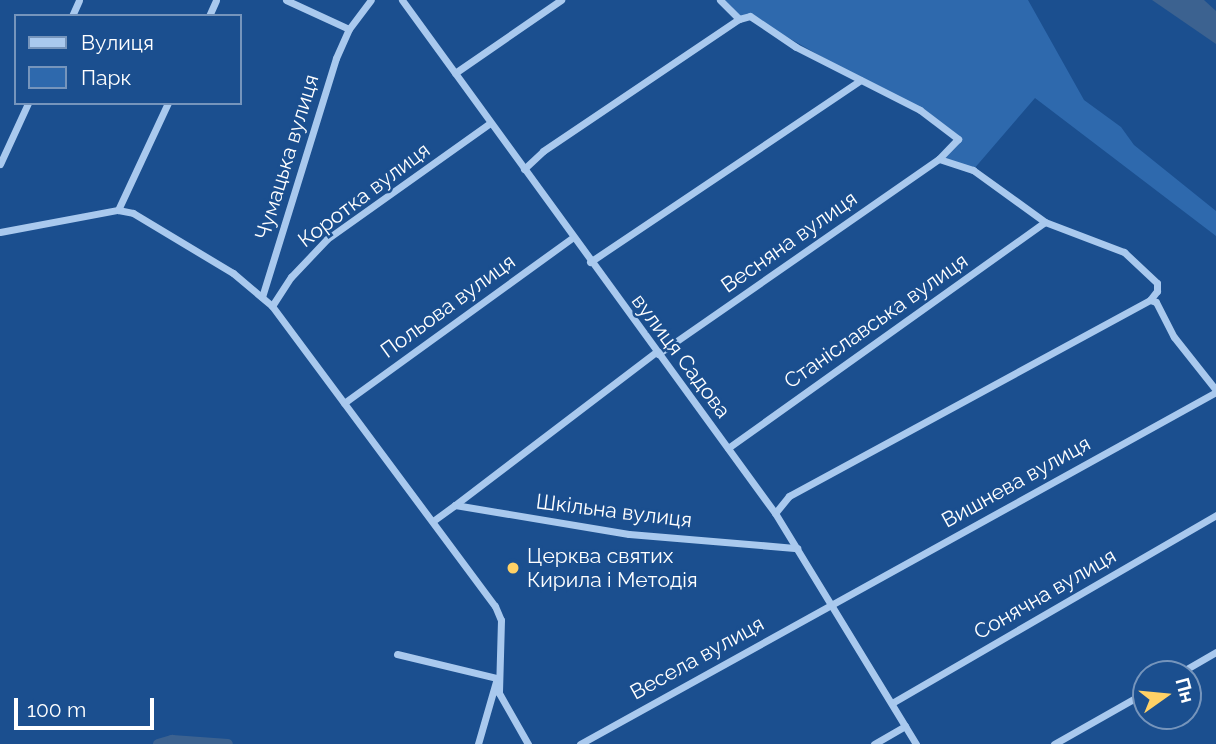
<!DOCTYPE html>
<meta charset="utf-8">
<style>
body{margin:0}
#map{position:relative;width:1216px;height:744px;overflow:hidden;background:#1b4f8f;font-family:Raleway,sans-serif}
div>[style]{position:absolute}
.green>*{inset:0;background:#2e69ad}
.water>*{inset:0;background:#3c6290}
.canal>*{height:10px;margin:-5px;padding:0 5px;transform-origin:5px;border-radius:5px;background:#3c6290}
.minor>*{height:7px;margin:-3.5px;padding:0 3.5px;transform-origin:3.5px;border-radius:3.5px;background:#a9c9ee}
.dots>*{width:19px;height:19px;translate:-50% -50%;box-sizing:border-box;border:4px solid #1b4f8f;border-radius:50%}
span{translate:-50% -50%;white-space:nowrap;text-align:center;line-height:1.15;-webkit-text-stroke:5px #1b4f8f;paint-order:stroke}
.street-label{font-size:21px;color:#fff}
.poi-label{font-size:21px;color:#fff}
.left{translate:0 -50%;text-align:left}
.legend{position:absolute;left:14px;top:14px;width:228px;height:91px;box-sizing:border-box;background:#1b4f8f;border:2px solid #7695bc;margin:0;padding:9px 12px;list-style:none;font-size:21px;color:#fff}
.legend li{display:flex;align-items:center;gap:14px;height:35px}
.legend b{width:35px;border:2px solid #7695bc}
.north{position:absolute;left:1132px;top:660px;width:70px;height:70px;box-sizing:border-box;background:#1b4f8f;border:2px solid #7695bc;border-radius:50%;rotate:75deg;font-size:19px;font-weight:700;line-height:28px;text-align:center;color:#fff}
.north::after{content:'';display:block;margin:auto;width:24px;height:32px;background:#ffd166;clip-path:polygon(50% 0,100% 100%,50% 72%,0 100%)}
.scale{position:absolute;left:14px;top:698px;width:140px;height:32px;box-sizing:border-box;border:4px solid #fff;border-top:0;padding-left:9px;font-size:21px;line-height:24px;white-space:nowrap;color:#fff;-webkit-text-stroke:5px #1b4f8f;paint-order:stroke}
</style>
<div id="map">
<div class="green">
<i style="clip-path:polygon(720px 0,1028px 0,1084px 100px,1121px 127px,1134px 145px,1216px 211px,1216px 236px,1035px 98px,973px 170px,939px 159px,958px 139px,940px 124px,750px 16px,739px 19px)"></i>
</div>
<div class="water">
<i style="clip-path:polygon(1152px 0,1204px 0,1216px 11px,1216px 44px)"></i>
</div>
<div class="canal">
<i style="left:158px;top:744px;width:15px;rotate:-16deg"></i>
<i style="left:172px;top:740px;width:56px;rotate:4.1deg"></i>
</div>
<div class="minor">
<i style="left:286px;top:0;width:69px;rotate:24.7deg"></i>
<i style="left:402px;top:0;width:634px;rotate:53.98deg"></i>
<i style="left:775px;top:513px;width:271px;rotate:58.6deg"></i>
<i style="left:720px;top:0;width:27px;rotate:45deg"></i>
<i style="left:739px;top:19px;width:11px;rotate:-15deg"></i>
<i style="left:750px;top:16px;width:55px;rotate:34deg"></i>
<i style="left:796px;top:47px;width:139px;rotate:26.9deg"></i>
<i style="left:920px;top:110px;width:48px;rotate:37.3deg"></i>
<i style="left:958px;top:139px;width:28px;rotate:134deg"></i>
<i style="left:939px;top:159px;width:36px;rotate:18deg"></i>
<i style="left:973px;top:170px;width:89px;rotate:35.8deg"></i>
<i style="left:1045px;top:222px;width:85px;rotate:20.8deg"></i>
<i style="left:1124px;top:252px;width:45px;rotate:43.2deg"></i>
<i style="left:1157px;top:283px;width:8px;rotate:90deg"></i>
<i style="left:1157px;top:291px;width:11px;rotate:128deg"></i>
<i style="left:1150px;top:300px;width:411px;rotate:151.5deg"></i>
<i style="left:789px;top:496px;width:22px;rotate:129deg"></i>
<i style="left:72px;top:16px;width:17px;rotate:-66deg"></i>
<i style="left:209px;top:16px;width:17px;rotate:-66deg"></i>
<i style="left:455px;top:73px;width:129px;rotate:-34.6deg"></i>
<i style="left:0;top:164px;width:67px;rotate:-65.3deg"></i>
<i style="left:524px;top:169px;width:26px;rotate:-43deg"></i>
<i style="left:543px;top:151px;width:236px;rotate:-34deg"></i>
<i style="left:118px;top:210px;width:118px;rotate:-65deg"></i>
<i style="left:0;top:232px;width:120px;rotate:-10.6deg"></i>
<i style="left:118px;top:210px;width:15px;rotate:11deg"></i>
<i style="left:133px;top:213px;width:117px;rotate:31deg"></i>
<i style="left:233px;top:273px;width:51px;rotate:40.2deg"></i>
<i style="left:272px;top:306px;width:374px;rotate:53.4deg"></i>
<i style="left:495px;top:606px;width:15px;rotate:67deg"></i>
<i style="left:501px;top:620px;width:73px;rotate:91.6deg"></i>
<i style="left:499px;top:693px;width:59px;rotate:60.4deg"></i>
<i style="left:590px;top:262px;width:326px;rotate:-33.9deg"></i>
<i style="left:262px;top:297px;width:250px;rotate:-72.8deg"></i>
<i style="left:336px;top:58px;width:32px;rotate:-66deg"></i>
<i style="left:349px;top:29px;width:36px;rotate:-53deg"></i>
<i style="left:1150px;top:300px;width:6px;rotate:18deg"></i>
<i style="left:1156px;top:302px;width:39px;rotate:63deg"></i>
<i style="left:1174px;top:337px;width:68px;rotate:51.6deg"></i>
<i style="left:272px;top:306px;width:35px;rotate:-57deg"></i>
<i style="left:291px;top:277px;width:52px;rotate:-46.5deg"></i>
<i style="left:327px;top:239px;width:199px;rotate:-35.4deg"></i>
<i style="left:658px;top:354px;width:342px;rotate:-34.8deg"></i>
<i style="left:344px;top:403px;width:281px;rotate:-35.9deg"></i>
<i style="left:728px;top:448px;width:389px;rotate:-35.5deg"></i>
<i style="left:455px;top:505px;width:253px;rotate:-37.3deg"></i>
<i style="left:433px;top:521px;width:27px;rotate:-36deg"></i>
<i style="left:455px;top:505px;width:176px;rotate:9.5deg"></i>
<i style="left:629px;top:534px;width:169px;rotate:4.8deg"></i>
<i style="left:397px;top:654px;width:103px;rotate:13.5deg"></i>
<i style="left:497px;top:678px;width:69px;rotate:106.1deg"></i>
<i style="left:1178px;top:674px;width:44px;rotate:-30.1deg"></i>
<i style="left:892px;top:703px;width:375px;rotate:-30.1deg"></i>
<i style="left:580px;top:744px;width:727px;rotate:-28.96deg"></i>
<i style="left:874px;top:744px;width:36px;rotate:-30deg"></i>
<i style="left:1054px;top:744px;width:106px;rotate:-29.5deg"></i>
</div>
<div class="dots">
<i style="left:513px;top:568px;background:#ffd166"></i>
</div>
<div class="street-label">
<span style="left:287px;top:157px;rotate:-73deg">Чумацька вулиця</span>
<span style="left:364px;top:195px;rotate:-37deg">Коротка вулиця</span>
<span style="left:789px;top:242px;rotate:-35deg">Весняна вулиця</span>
<span style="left:448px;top:306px;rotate:-36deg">Польова вулиця</span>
<span style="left:876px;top:321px;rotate:-35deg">Станіславська вулиця</span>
<span style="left:681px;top:356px;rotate:53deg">вулиця Садова</span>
<span style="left:1016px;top:482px;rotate:-29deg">Вишнева вулиця</span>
<span style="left:614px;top:511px;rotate:7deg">Шкільна вулиця</span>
<span style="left:1045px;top:594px;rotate:-30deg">Сонячна вулиця</span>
<span style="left:697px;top:658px;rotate:-29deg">Весела вулиця</span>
</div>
<div class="poi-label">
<span class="left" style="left:527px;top:568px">Церква святих<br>Кирила і Методія</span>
</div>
<ul class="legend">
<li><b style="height:9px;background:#a9c9ee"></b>Вулиця</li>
<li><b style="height:19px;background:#2e69ad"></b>Парк</li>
</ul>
<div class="north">Пн</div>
<div class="scale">100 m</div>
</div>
